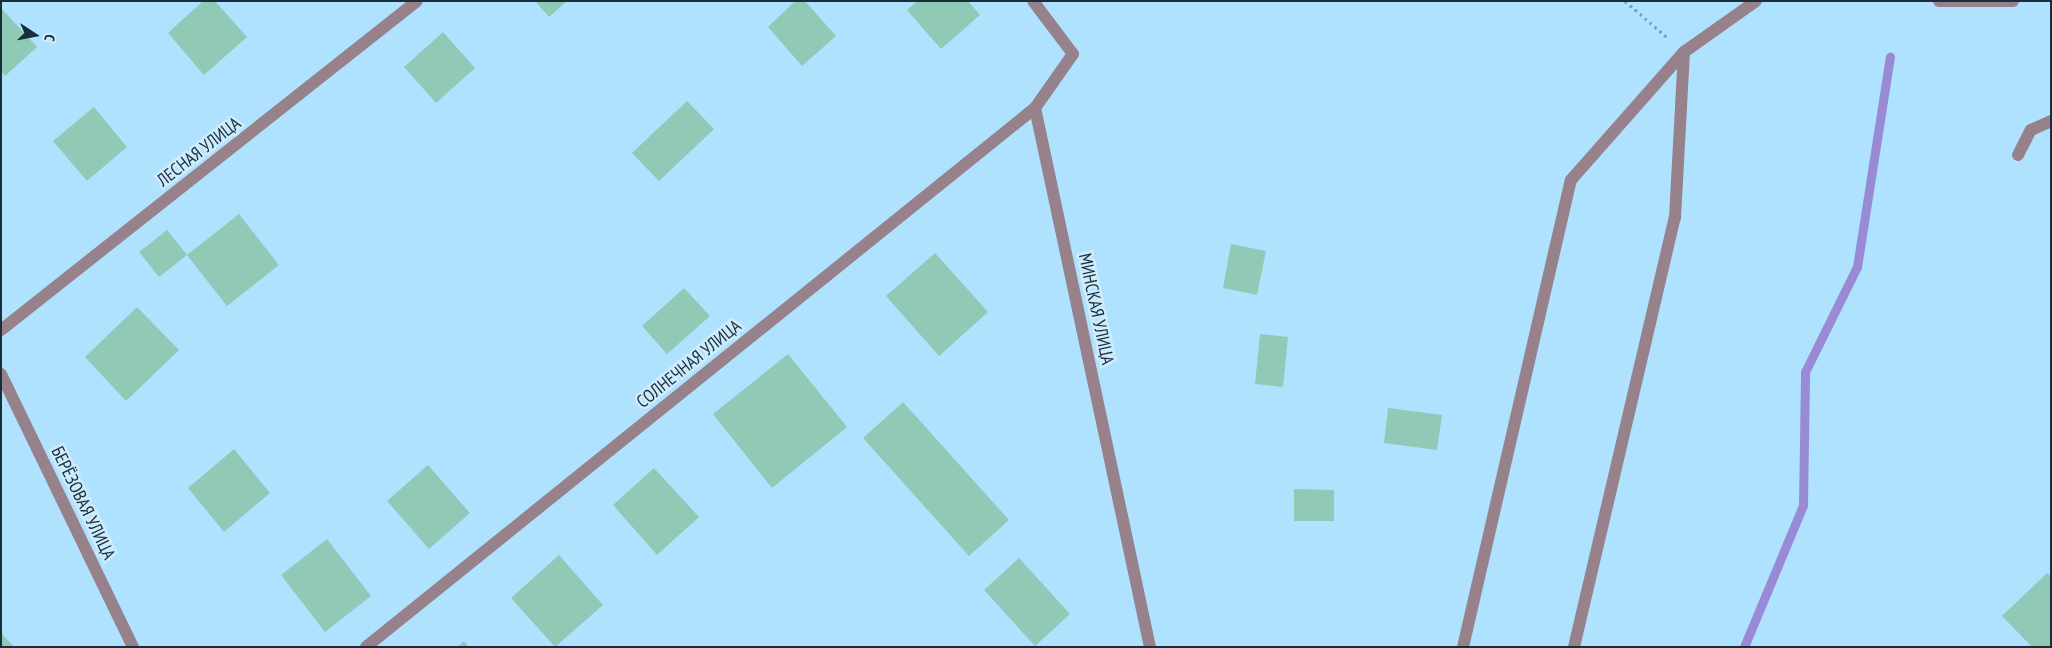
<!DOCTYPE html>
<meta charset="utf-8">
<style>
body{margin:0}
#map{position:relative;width:2052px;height:648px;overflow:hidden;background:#afe2fe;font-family:"PT Sans Narrow",sans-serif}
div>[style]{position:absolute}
.stream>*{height:9px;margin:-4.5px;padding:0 4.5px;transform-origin:4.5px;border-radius:4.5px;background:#998ad6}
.building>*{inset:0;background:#90cab7}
.path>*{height:3px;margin-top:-1.5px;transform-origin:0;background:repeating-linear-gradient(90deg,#79a1b7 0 2.5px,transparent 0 6.5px)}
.minor>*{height:12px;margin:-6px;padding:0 6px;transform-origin:6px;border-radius:6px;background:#97818a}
span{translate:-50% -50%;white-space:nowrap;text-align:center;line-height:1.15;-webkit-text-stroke:5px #ceecfd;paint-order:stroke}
.street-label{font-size:18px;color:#1a2e39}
.frame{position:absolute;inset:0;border:2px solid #1a2e39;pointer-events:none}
.north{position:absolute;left:10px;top:10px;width:50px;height:50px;-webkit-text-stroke:4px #ceecfd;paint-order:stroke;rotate:101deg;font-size:14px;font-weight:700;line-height:20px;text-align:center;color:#1a2e39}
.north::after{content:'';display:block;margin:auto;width:18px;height:22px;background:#1a2e39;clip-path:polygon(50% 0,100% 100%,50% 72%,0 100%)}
</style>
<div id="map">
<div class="stream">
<i style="left:1744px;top:647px;width:154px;rotate:-67.4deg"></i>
<i style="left:1803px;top:505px;width:133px;rotate:-89.1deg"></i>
<i style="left:1805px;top:372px;width:117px;rotate:-63.7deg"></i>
<i style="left:1857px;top:267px;width:213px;rotate:-81.1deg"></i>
</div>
<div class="building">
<i style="clip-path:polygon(203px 1px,215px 1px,247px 37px,204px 75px,168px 33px)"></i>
<i style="clip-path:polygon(535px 1px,567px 1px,549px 17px)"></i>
<i style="clip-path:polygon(795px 1px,805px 1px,836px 36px,802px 66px,768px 27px)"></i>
<i style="clip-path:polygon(917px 1px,968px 1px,980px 15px,941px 49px,907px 10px)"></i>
<i style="clip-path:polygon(1px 8px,37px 47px,5px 76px,1px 71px)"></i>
<i style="clip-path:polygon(443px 32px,475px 68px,436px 103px,404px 67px)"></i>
<i style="clip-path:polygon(687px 101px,714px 129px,659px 181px,632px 153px)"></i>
<i style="clip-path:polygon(94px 107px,127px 147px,87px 181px,53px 141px)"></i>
<i style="clip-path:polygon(239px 214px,279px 265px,227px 306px,187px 255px,159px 277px,139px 252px,167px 230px,187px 255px)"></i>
<i style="clip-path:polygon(1231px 244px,1266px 251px,1257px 295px,1223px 288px)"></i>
<i style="clip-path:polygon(935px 253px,988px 312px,939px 356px,886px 296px)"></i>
<i style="clip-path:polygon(684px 288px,710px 316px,667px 354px,642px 326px)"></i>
<i style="clip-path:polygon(137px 307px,179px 350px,126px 401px,85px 357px)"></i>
<i style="clip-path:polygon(1260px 334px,1288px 337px,1283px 387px,1255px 384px)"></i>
<i style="clip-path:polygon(788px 354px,847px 427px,772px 488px,713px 414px)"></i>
<i style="clip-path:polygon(903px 402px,1009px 520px,969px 556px,863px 438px)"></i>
<i style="clip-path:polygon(1388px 408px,1442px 415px,1437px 450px,1384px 443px)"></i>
<i style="clip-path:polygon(234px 449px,270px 493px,224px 532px,188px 488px)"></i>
<i style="clip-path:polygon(428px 465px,470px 513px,429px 549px,387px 501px)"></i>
<i style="clip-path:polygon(654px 468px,699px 517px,657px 555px,613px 505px)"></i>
<i style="clip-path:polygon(1294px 489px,1334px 490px,1334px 521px,1294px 521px)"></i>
<i style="clip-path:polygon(327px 539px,371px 596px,325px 632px,281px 575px)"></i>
<i style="clip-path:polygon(559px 555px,603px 605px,555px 647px,511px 598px)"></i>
<i style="clip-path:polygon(1019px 558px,1070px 614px,1035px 646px,984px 590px)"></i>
<i style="clip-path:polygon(2047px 573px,2051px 577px,2051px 647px,2032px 647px,2002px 616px)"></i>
<i style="clip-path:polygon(1px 633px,14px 647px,1px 647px)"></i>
<i style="clip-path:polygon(464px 641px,469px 647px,458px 647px)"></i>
</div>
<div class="path">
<i style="left:1625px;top:1px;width:57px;rotate:40.7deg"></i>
</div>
<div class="minor">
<i style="left:1939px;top:1px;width:74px"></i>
<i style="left:1035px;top:108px;width:551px;rotate:77.96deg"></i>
<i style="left:2018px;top:155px;width:28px;rotate:-63deg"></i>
<i style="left:2031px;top:130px;width:22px;rotate:-24deg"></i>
<i style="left:1px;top:330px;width:530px;rotate:-38.34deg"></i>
<i style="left:1px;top:374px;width:303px;rotate:64.2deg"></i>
<i style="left:366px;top:647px;width:859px;rotate:-38.86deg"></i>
<i style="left:1035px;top:108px;width:66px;rotate:-54.9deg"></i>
<i style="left:1073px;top:54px;width:66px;rotate:-127deg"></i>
<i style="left:1463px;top:647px;width:479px;rotate:-77deg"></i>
<i style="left:1571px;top:180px;width:171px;rotate:-48.6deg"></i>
<i style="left:1684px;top:52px;width:88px;rotate:-35.3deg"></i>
<i style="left:1574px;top:647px;width:441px;rotate:-76.8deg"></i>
<i style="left:1675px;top:218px;width:166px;rotate:-86.9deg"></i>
</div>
<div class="street-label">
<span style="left:199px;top:152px;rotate:-38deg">ЛЕСНАЯ УЛИЦА</span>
<span style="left:1096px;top:309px;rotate:78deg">МИНСКАЯ УЛИЦА</span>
<span style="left:689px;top:364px;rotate:-39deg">СОЛНЕЧНАЯ УЛИЦА</span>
<span style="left:83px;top:503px;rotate:64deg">БЕРЁЗОВАЯ УЛИЦА</span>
</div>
<div class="frame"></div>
<div class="north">С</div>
</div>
